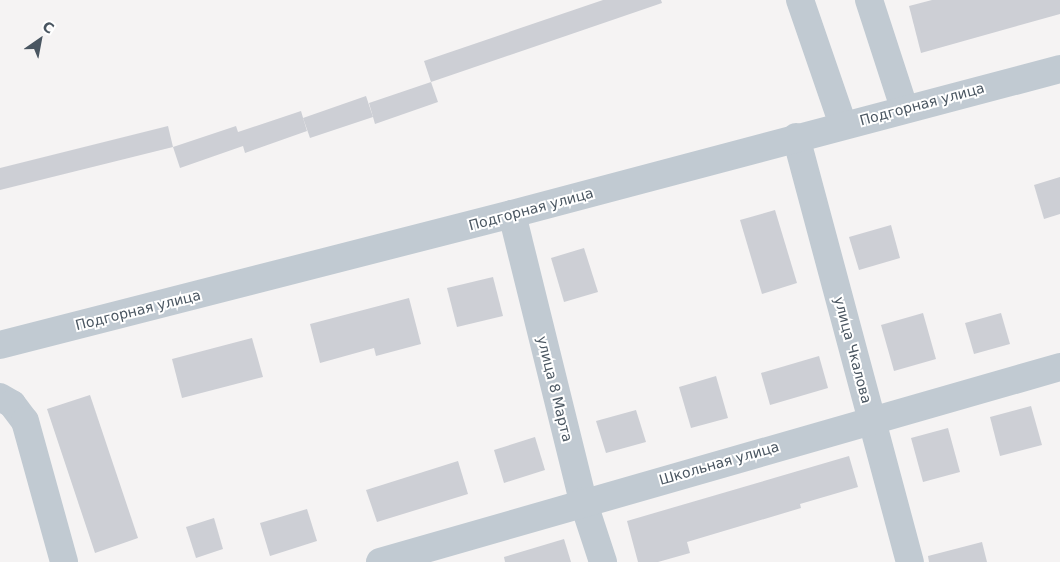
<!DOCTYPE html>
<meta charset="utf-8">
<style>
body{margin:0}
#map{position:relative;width:1060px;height:562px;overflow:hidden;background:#f5f3f3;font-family:"DejaVu Sans",sans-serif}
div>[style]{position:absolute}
.building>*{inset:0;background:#cdcfd5}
.minor>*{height:28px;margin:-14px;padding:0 14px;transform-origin:14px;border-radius:14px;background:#c1cad2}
span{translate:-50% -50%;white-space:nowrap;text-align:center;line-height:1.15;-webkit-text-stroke:4px #fff;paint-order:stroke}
.street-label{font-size:14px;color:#4a5661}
.north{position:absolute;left:15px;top:15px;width:50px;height:50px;-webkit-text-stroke:4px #fff;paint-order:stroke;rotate:33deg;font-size:14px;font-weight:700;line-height:20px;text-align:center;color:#4a5661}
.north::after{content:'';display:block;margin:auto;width:18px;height:22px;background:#4a5661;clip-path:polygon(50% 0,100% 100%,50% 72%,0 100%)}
</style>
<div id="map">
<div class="building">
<i style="clip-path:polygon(603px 0,661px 0,662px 3px,431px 82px,424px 61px)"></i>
<i style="clip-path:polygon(932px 0,1060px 0,1060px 14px,921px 53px,909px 6px)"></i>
<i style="clip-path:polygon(431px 82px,438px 102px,375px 124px,369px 103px)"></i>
<i style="clip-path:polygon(366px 96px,373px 117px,310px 138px,303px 118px)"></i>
<i style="clip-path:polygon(301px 111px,307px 131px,245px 153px,243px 146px,180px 168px,173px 147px,236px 126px,238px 132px)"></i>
<i style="clip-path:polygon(168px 126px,173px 147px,0 190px,0 168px)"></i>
<i style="clip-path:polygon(1060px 177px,1060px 214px,1044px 219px,1034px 185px)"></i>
<i style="clip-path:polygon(775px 210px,797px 283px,762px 294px,740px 220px)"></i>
<i style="clip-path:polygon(891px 225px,900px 258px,859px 270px,849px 237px)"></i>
<i style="clip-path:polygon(584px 248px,598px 292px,564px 302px,551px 258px)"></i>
<i style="clip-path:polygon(493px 277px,503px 316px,457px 327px,447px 288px)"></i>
<i style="clip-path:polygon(409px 298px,421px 344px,376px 356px,374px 348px,320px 363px,310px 324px)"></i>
<i style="clip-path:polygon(923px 313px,936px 359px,894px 371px,881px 325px)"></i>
<i style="clip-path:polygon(1001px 313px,1010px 344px,974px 354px,965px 323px)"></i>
<i style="clip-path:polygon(252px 338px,263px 377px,182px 398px,172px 359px)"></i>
<i style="clip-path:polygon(819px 356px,828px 388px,770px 405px,761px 373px)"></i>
<i style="clip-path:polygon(716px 376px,728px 418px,691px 428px,679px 387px)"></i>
<i style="clip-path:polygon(90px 395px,138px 538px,95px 553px,47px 409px)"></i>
<i style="clip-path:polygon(1031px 406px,1042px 445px,1000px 456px,990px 417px)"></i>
<i style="clip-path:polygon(636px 410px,646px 442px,606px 453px,596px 421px)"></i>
<i style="clip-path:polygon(948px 428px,960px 472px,923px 482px,911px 438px)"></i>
<i style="clip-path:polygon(535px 437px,545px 470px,504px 483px,494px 450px)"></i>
<i style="clip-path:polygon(849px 456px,858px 487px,800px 504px,801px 508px,687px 542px,690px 553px,658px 562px,638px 562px,627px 521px)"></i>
<i style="clip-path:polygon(458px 461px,468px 494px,377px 522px,366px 490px)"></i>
<i style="clip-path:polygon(307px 509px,317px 541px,270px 556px,260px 523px)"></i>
<i style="clip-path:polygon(214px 518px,223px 549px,196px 558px,186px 527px)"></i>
<i style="clip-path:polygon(564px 539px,571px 562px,505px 562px,504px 557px)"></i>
<i style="clip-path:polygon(982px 542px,987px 562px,929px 562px,928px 556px)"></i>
</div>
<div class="minor">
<i style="left:800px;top:0;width:132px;rotate:71deg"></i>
<i style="left:869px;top:0;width:114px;rotate:72deg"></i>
<i style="left:796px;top:137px;width:440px;rotate:75deg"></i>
<i style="left:512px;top:214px;width:296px;rotate:76.1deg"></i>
<i style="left:583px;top:501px;width:64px;rotate:71.8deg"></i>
<i style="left:0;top:345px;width:528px;rotate:-14.35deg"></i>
<i style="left:512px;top:214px;width:567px;rotate:-14.82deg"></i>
<i style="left:0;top:397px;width:14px;rotate:30deg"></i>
<i style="left:12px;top:404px;width:21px;rotate:53deg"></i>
<i style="left:25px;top:421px;width:146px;rotate:74.5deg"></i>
<i style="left:380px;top:562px;width:707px;rotate:-16deg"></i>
</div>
<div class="street-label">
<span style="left:922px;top:104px;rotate:-15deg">Подгорная улица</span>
<span style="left:531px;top:209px;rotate:-15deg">Подгорная улица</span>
<span style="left:138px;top:310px;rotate:-14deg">Подгорная улица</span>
<span style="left:853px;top:350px;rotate:75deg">улица Чкалова</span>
<span style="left:555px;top:389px;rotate:76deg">улица 8 Марта</span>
<span style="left:719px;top:463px;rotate:-16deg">Школьная улица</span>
</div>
<div class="north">С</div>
</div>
